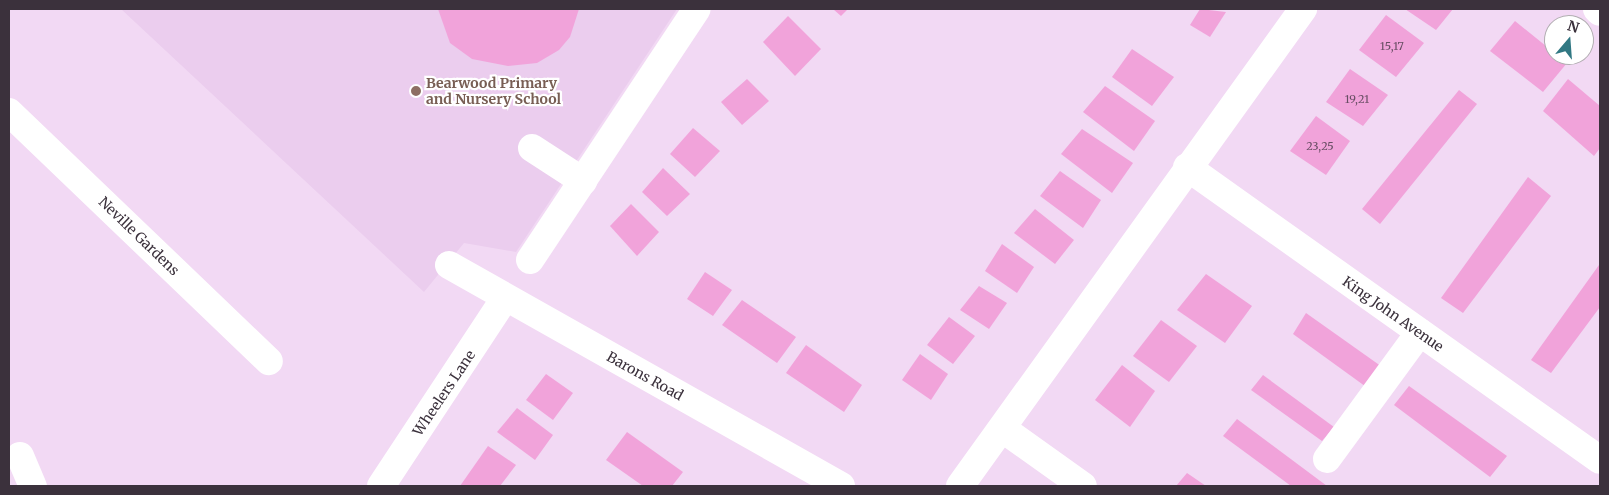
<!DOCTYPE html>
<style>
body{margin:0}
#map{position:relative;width:1609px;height:495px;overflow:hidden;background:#f2d9f4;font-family:Merriweather,serif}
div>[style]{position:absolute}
.built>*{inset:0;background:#ebcdee}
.building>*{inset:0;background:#f1a3da}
.minor>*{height:28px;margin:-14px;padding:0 14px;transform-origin:14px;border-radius:14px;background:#fff}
.dots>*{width:14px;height:14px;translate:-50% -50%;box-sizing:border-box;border:2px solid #fff;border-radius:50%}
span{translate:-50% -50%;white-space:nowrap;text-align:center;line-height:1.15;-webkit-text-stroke:4.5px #fff;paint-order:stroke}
.number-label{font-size:11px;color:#684e64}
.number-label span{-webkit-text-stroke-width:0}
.education-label{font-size:14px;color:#785e54;font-weight:700}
.left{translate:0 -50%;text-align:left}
.street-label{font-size:14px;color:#3b313c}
.frame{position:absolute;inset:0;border:10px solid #3b313c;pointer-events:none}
.north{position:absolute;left:1544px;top:15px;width:50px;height:50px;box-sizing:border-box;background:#fff;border:1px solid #b1adb1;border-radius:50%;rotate:18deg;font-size:14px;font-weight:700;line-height:20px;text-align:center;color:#3b313c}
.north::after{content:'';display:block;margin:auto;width:18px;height:22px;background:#317883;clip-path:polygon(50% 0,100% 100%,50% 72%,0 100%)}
</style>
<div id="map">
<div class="built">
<i style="clip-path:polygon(121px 9px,677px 9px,516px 252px,464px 243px,424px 292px)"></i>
</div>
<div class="building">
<i style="clip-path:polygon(438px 9px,579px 9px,570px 37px,559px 50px,537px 63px,508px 66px,472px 59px,450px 43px)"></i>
<i style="clip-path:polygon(833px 9px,848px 9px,841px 16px)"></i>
<i style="clip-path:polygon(1200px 9px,1226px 12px,1210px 37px,1190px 25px)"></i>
<i style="clip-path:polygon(1405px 9px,1453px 9px,1436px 30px)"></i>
<i style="clip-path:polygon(1386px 15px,1424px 43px,1396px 77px,1359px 50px)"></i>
<i style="clip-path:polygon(788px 16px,821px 49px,795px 76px,763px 42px)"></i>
<i style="clip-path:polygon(1515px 21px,1567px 63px,1543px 92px,1490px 51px)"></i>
<i style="clip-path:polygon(1132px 49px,1174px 77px,1152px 106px,1112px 77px)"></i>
<i style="clip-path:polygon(1350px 69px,1388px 95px,1363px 126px,1326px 102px)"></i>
<i style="clip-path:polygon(747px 79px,769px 101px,742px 125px,721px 102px)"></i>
<i style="clip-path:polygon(1568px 79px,1600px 106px,1600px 148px,1594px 156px,1543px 111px)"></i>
<i style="clip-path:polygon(1105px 86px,1155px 121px,1134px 151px,1083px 112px)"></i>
<i style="clip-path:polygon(1459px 90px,1477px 104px,1380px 224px,1362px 209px)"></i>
<i style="clip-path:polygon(1316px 116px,1350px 141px,1326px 175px,1290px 151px)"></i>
<i style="clip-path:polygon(693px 128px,720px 151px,695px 177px,670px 154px)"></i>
<i style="clip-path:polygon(1082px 129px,1133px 163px,1112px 193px,1061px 154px)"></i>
<i style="clip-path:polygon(663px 168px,690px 194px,667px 216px,642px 192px)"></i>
<i style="clip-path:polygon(1060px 171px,1101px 200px,1083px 228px,1040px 196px)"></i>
<i style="clip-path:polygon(1528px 177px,1551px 196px,1463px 313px,1441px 298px)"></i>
<i style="clip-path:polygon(631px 204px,659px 232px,637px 256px,610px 226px)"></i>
<i style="clip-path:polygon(1035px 209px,1074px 240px,1055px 264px,1014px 233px)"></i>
<i style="clip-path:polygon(1002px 244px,1034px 267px,1017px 293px,985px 271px)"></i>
<i style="clip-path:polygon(1599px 265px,1600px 307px,1551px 373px,1531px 360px)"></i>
<i style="clip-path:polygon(705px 272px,732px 290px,713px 316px,687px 299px)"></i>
<i style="clip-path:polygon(1206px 274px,1252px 306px,1225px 343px,1177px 310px)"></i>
<i style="clip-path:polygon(979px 286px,1007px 303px,989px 329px,960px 310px)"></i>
<i style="clip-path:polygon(742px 300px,796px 337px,777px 363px,722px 325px)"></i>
<i style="clip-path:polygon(1306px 313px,1385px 369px,1369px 389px,1293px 334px)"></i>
<i style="clip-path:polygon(949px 317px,975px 336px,953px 364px,927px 345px)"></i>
<i style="clip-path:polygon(1161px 320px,1197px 346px,1169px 382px,1133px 356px)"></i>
<i style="clip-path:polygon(806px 345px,862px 385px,844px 412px,786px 373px)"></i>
<i style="clip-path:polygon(920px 354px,948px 374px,931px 400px,902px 380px)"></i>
<i style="clip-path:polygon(1122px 365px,1155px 391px,1130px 427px,1095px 400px)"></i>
<i style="clip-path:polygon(546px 374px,573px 393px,553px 420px,526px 400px)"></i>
<i style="clip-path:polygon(1263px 375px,1334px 427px,1322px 441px,1251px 390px)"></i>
<i style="clip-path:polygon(1409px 386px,1507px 456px,1490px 477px,1394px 405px)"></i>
<i style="clip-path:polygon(517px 408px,553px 435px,535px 460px,497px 432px)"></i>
<i style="clip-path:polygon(1237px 419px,1327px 486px,1291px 486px,1223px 436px)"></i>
<i style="clip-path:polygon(627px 432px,683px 472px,672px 486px,643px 486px,606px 460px)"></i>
<i style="clip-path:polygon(488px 446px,516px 465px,500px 486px,460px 486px)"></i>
<i style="clip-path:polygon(1187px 473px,1206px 486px,1176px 486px)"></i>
</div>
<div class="minor">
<i style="left:1597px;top:9px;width:4px;rotate:45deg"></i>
<i style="left:9px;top:112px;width:360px;rotate:43.8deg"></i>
<i style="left:532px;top:148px;width:61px;rotate:32.9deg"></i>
<i style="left:1187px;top:167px;width:506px;rotate:35.35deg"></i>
<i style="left:530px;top:260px;width:301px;rotate:-56.4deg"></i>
<i style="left:449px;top:265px;width:450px;rotate:29.4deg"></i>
<i style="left:1003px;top:429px;width:98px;rotate:35.5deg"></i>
<i style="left:20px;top:456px;width:33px;rotate:67deg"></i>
<i style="left:1327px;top:459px;width:157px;rotate:-53.8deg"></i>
<i style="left:381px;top:486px;width:225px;rotate:-56.6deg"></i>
<i style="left:960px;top:486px;width:588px;rotate:-54.28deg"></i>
</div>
<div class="dots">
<i style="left:416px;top:91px;background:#8d6e63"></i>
</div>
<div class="number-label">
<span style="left:1392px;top:46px">15,17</span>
<span style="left:1357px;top:99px">19,21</span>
<span style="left:1320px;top:146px">23,25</span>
</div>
<div class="education-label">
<span class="left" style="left:426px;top:91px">Bearwood Primary<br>and Nursery School</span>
</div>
<div class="street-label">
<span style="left:139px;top:236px;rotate:44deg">Neville Gardens</span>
<span style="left:1393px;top:314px;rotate:35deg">King John Avenue</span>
<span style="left:645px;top:376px;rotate:29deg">Barons Road</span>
<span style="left:444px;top:393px;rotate:-56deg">Wheelers Lane</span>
</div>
<div class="frame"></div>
<div class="north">N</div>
</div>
